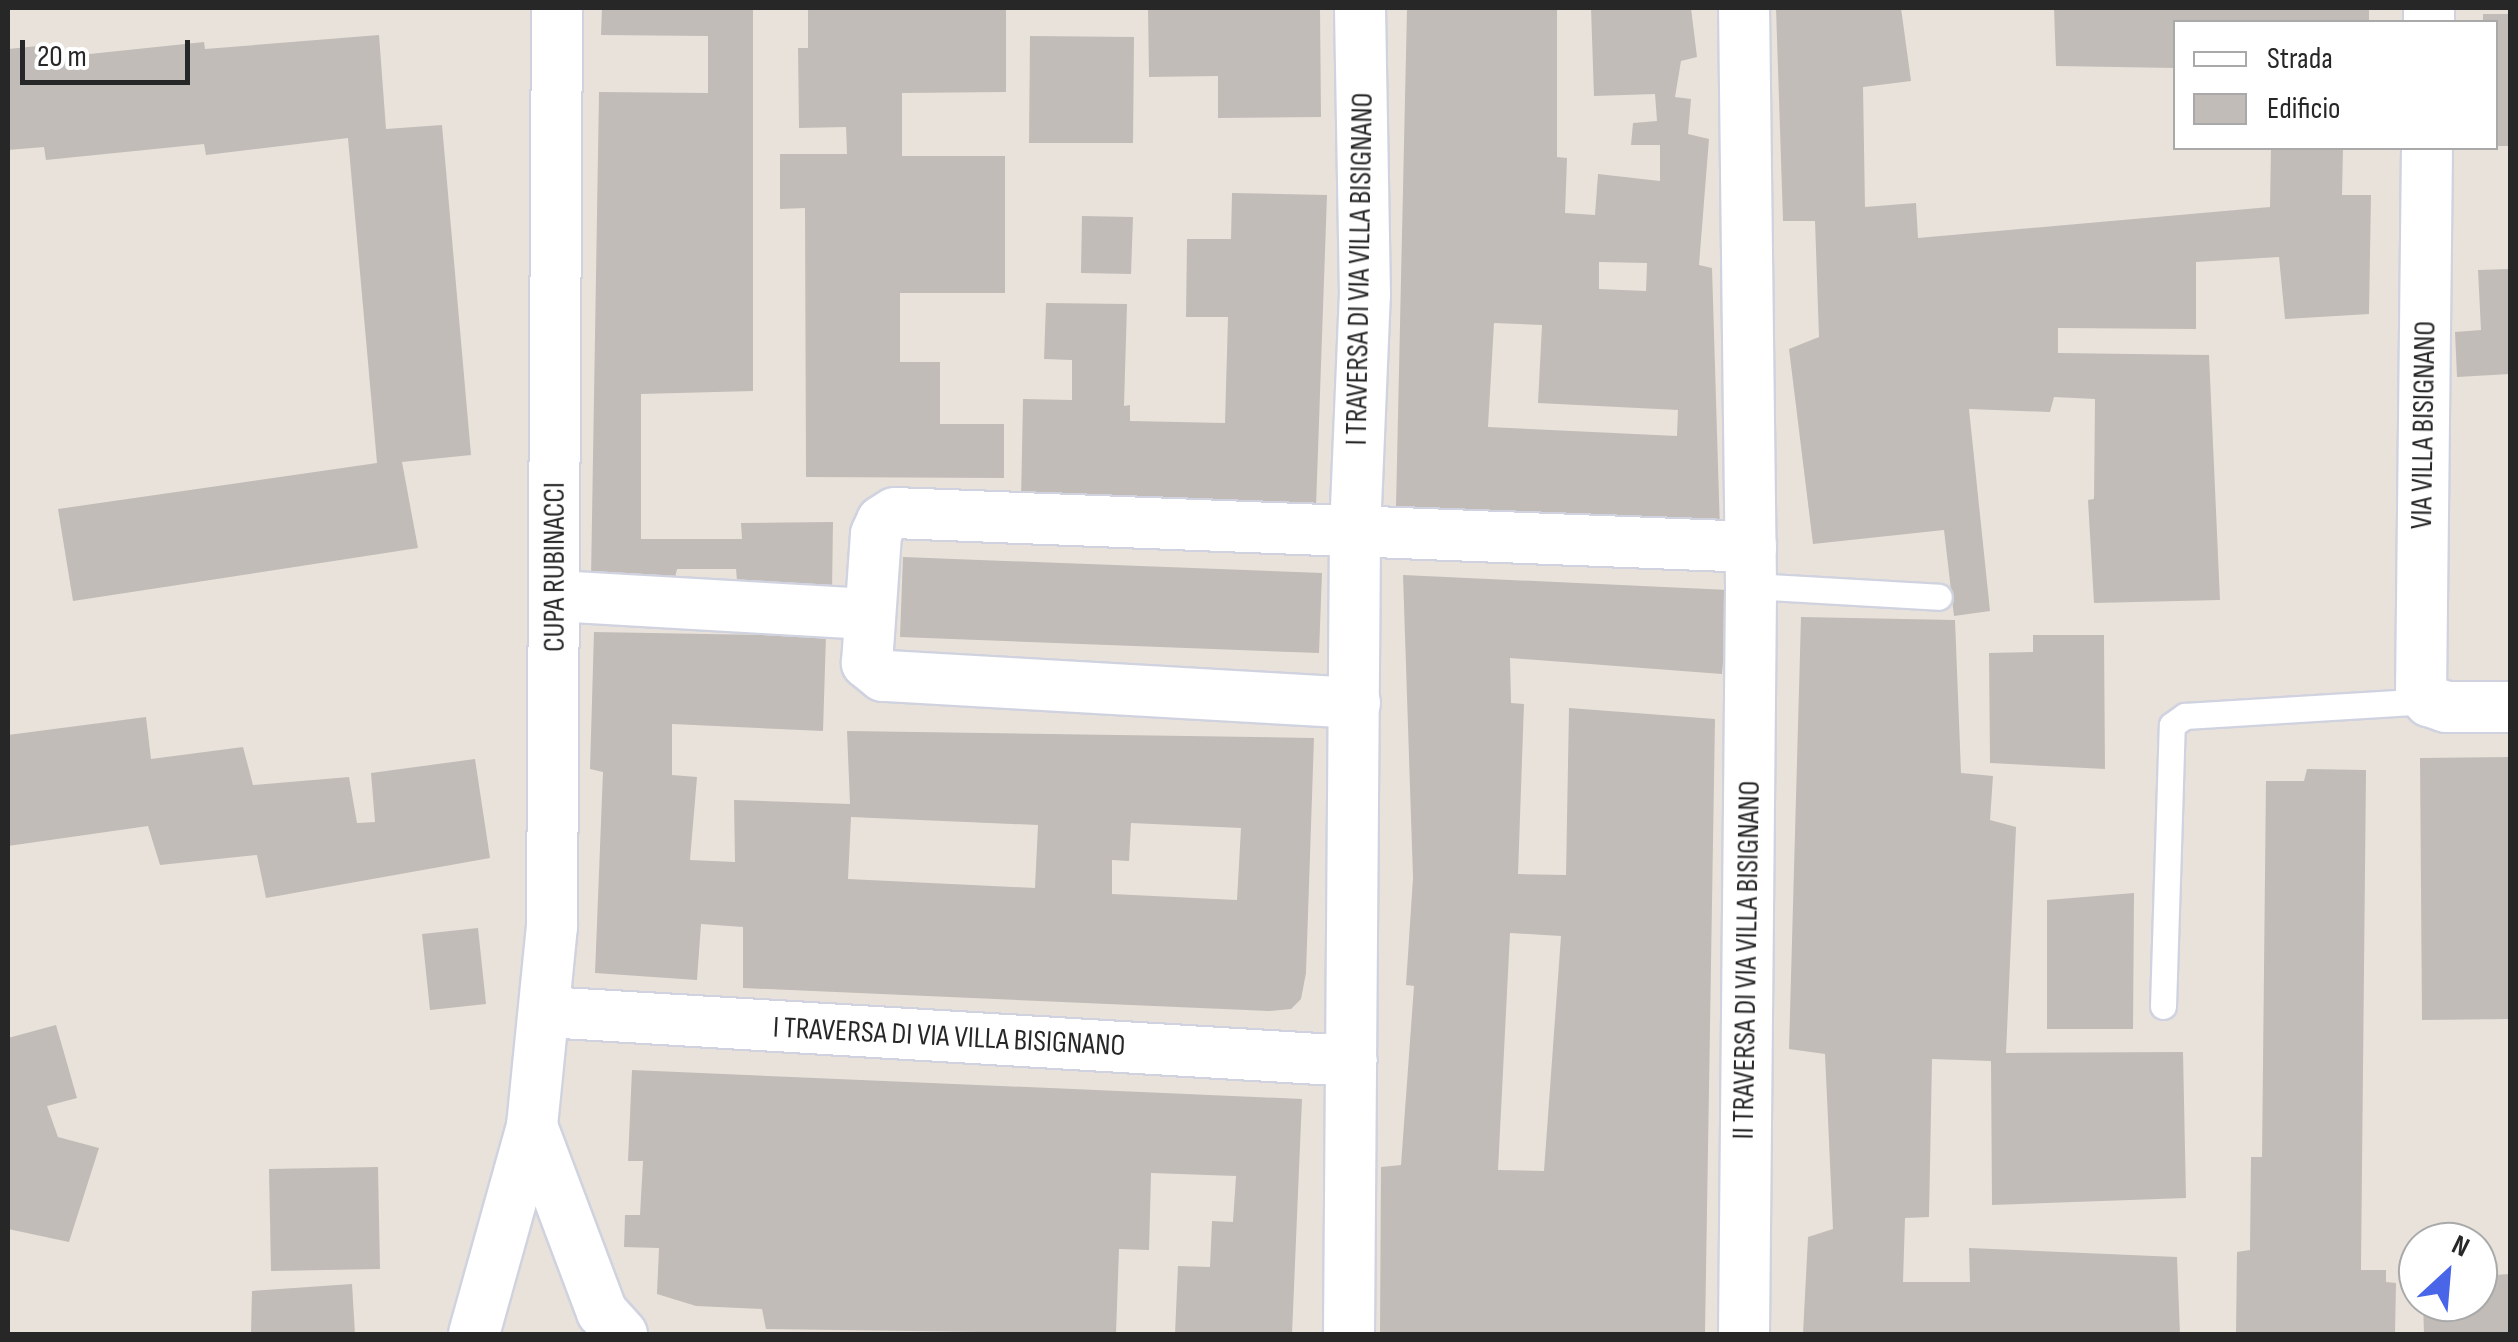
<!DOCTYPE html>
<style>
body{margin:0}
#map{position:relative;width:2518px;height:1342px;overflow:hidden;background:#e9e2da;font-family:"Sofia Sans Condensed",sans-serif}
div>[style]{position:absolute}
.building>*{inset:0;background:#c1bcb7}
.roads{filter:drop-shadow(2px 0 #d0d3df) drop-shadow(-2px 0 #d0d3df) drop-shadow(0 2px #d0d3df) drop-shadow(0 -2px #d0d3df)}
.service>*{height:25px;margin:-12.5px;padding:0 12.5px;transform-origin:12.5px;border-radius:12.5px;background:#fff}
.minor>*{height:50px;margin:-25px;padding:0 25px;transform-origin:25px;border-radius:25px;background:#fff}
span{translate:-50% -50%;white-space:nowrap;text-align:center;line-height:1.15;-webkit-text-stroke:8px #fff;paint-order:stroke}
.street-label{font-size:30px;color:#272727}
.frame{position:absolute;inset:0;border:10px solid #272727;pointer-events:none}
.legend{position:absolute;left:2173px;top:20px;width:325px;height:130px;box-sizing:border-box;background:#fff;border:2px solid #a9a9a9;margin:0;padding:12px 18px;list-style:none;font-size:30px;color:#272727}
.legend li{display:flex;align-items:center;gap:20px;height:50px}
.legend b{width:50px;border:2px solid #a9a9a9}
.north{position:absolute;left:2398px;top:1222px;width:100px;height:100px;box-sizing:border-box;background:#fff;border:2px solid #a9a9a9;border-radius:50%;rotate:26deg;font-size:28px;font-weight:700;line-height:40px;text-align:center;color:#272727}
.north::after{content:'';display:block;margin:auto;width:35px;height:45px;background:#4866e7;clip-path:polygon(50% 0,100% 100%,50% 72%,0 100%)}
.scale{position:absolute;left:20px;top:40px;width:170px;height:45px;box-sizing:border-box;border:5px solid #272727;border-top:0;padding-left:12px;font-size:30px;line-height:35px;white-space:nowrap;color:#272727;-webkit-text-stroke:8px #fff;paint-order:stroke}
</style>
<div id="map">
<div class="building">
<i style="clip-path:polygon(602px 8px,753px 8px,753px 391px,641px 394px,641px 539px,742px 539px,741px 523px,833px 522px,832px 592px,738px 592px,736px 569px,677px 569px,674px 582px,591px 579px,599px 92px,708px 93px,708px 36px,601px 35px)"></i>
<i style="clip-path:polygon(808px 8px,1006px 8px,1006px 92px,902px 93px,902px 156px,1005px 156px,1005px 293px,900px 293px,900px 362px,940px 362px,940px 424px,1004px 424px,1004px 478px,806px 477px,805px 208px,780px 209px,780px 154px,847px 154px,846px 127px,799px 128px,798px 48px,808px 48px)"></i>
<i style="clip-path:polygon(1148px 8px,1320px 8px,1321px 117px,1218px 118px,1218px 76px,1149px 77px)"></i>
<i style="clip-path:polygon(evenodd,1407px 8px,1557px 8px,1557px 157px,1567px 158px,1565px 213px,1595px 215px,1598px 174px,1660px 181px,1660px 145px,1631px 145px,1633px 123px,1657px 121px,1655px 94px,1594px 96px,1591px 8px,1691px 8px,1697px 57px,1681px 61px,1675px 97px,1691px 99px,1688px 134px,1709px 139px,1699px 265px,1712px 268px,1720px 531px,1396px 506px,1407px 8px,1599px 262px,1647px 263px,1646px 291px,1599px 289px,1599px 262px,1407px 8px,1494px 323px,1542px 325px,1538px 403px,1678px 410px,1677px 436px,1488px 427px,1494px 323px)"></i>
<i style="clip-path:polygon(1776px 8px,1901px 8px,1911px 81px,1863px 87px,1865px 207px,1916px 203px,1918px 238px,2270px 207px,2271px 148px,2343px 148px,2342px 195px,2371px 195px,2369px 314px,2285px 319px,2279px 257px,2196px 262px,2196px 329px,2058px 328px,2058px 353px,2209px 355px,2220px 600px,2094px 603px,2088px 500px,2094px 499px,2095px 399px,2054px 397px,2050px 412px,1969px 409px,1990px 611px,1954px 616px,1944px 530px,1813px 544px,1789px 349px,1819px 337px,1815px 221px,1783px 221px)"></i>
<i style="clip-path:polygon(2054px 8px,2369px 8px,2369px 22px,2176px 22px,2176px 68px,2056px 66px)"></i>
<i style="clip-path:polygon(2483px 14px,2510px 14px,2510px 146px,2496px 146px,2496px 22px,2483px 22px)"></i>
<i style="clip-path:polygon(379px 35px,386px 129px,442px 125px,471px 455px,402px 462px,418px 548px,73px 601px,58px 509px,377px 463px,348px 138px,206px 155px,204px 144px,46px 160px,44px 147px,8px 150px,8px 49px,38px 46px,42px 59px,204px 42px,205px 49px)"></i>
<i style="clip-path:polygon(1030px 36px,1134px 37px,1133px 143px,1029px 143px)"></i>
<i style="clip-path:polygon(1232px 193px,1327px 195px,1316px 507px,1021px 500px,1023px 399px,1072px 400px,1072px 360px,1044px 359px,1046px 303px,1127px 304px,1124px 406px,1130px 405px,1130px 421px,1225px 423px,1228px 317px,1186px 317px,1187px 239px,1231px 239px)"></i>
<i style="clip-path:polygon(1082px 216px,1133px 217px,1131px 274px,1081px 273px)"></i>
<i style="clip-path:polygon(2510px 269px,2510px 374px,2457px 377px,2455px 332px,2481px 330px,2478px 270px)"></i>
<i style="clip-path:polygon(903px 557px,1322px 573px,1319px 653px,900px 637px)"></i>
<i style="clip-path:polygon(evenodd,1403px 575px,1729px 590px,1722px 674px,1510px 658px,1511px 703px,1524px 704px,1518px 874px,1566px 875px,1569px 708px,1715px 719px,1705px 1334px,1380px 1334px,1381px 1167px,1401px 1165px,1414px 986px,1406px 985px,1413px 878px,1403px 575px,1510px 933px,1561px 936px,1544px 1171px,1498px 1170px,1510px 933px)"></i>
<i style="clip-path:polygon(1801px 617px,1955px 620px,1961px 773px,1993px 776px,1990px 820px,2016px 827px,2006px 1053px,2183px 1052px,2186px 1198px,1992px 1205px,1991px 1061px,1932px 1059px,1929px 1217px,1905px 1218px,1903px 1282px,1970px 1282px,1969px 1248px,2177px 1257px,2180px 1334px,1803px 1334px,1808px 1237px,1833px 1229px,1825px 1054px,1789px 1049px)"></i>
<i style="clip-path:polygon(evenodd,594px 632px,826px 636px,823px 731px,672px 724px,672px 775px,697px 777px,690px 860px,735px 862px,734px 800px,850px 804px,847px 731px,1314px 738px,1306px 973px,1301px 999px,1291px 1009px,1269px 1011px,743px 988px,743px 927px,701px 924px,697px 980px,595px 973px,603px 772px,590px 769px,594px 632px,851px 817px,1038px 825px,1035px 888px,848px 879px,851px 817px,594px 632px,1131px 823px,1241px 828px,1237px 900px,1112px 894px,1112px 860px,1129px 861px,1131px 823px)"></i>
<i style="clip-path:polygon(2033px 635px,2104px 635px,2105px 769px,1990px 763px,1989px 653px,2033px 652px)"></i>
<i style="clip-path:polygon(146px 717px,151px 759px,243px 747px,253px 785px,349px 777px,357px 823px,375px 822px,371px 773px,475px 759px,490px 858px,266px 898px,257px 855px,160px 865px,148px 826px,8px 846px,8px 735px)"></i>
<i style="clip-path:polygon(2510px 757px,2510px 1019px,2422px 1020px,2420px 758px)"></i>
<i style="clip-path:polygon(2307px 769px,2366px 770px,2361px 1270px,2386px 1270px,2386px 1282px,2396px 1283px,2395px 1334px,2236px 1334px,2237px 1252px,2250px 1250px,2251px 1157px,2262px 1157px,2266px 781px,2304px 781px)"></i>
<i style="clip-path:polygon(2134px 893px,2133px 1029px,2047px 1029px,2047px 900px)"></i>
<i style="clip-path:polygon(478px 928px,486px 1004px,430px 1010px,422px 934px)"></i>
<i style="clip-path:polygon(56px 1025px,77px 1098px,47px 1106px,58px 1137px,99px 1148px,69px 1242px,8px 1229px,8px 1038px)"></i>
<i style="clip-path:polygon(632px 1070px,1302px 1099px,1292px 1334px,1175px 1334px,1178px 1266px,1210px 1267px,1212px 1221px,1233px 1222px,1236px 1176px,1151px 1173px,1149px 1250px,1119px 1249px,1116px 1334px,766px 1329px,762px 1309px,696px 1306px,657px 1294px,659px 1248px,624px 1247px,625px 1215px,640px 1215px,643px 1161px,628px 1161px)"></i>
<i style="clip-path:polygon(378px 1167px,380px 1269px,271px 1271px,269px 1169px)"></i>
<i style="clip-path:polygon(2510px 1274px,2510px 1334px,2424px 1334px,2423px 1302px,2478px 1302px,2478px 1276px)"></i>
<i style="clip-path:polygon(352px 1284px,355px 1334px,251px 1334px,252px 1291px)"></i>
</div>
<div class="roads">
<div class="service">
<i style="left:1751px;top:586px;width:188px;rotate:3.3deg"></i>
<i style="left:2163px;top:1006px;width:281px;rotate:-88.2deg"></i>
<i style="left:2172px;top:725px;width:16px;rotate:-35deg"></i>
<i style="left:2185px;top:716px;width:244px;rotate:-3.5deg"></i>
</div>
<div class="minor">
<i style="left:2429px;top:22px;width:14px;rotate:-90deg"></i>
<i style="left:2427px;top:148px;width:542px;rotate:90.63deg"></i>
<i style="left:2421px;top:690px;width:14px;rotate:54deg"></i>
<i style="left:2429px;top:701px;width:18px;rotate:19deg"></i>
<i style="left:2446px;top:707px;width:64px"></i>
<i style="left:555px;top:596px;width:314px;rotate:3.3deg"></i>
<i style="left:1355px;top:703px;width:473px;rotate:-176.7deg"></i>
<i style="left:883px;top:676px;width:21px;rotate:-141deg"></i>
<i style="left:867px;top:663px;width:129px;rotate:-86deg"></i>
<i style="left:876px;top:534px;width:14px;rotate:-65deg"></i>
<i style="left:882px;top:521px;width:15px;rotate:-32deg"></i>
<i style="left:895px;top:513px;width:857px;rotate:2.27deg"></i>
<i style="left:546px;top:1012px;width:807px;rotate:3.48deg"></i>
<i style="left:532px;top:1126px;width:199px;rotate:69.4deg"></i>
<i style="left:602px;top:1312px;width:30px;rotate:48deg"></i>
<i style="left:474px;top:1334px;width:216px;rotate:-74.4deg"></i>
<i style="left:532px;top:1126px;width:200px;rotate:-84.3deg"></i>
<i style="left:552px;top:927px;width:919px;rotate:-89.69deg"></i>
<i style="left:1349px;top:1334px;width:803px;rotate:-89.57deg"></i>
<i style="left:1355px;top:531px;width:236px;rotate:-87.6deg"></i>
<i style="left:1365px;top:295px;width:287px;rotate:-91deg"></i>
<i style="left:1744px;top:1334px;width:748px;rotate:-89.46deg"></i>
<i style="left:1751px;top:586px;width:578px;rotate:-90.69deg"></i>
</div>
</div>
<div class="street-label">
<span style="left:1360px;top:269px;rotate:-89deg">I TRAVERSA DI VIA VILLA BISIGNANO</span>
<span style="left:2424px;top:425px;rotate:-89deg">VIA VILLA BISIGNANO</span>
<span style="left:555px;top:567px;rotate:-90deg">CUPA RUBINACCI</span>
<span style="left:1747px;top:960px;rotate:-89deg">II TRAVERSA DI VIA VILLA BISIGNANO</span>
<span style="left:949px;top:1037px;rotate:3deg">I TRAVERSA DI VIA VILLA BISIGNANO</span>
</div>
<div class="frame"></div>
<ul class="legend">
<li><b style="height:12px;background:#fff"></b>Strada</li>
<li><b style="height:28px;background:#c1bcb7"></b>Edificio</li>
</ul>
<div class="north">N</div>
<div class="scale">20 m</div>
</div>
